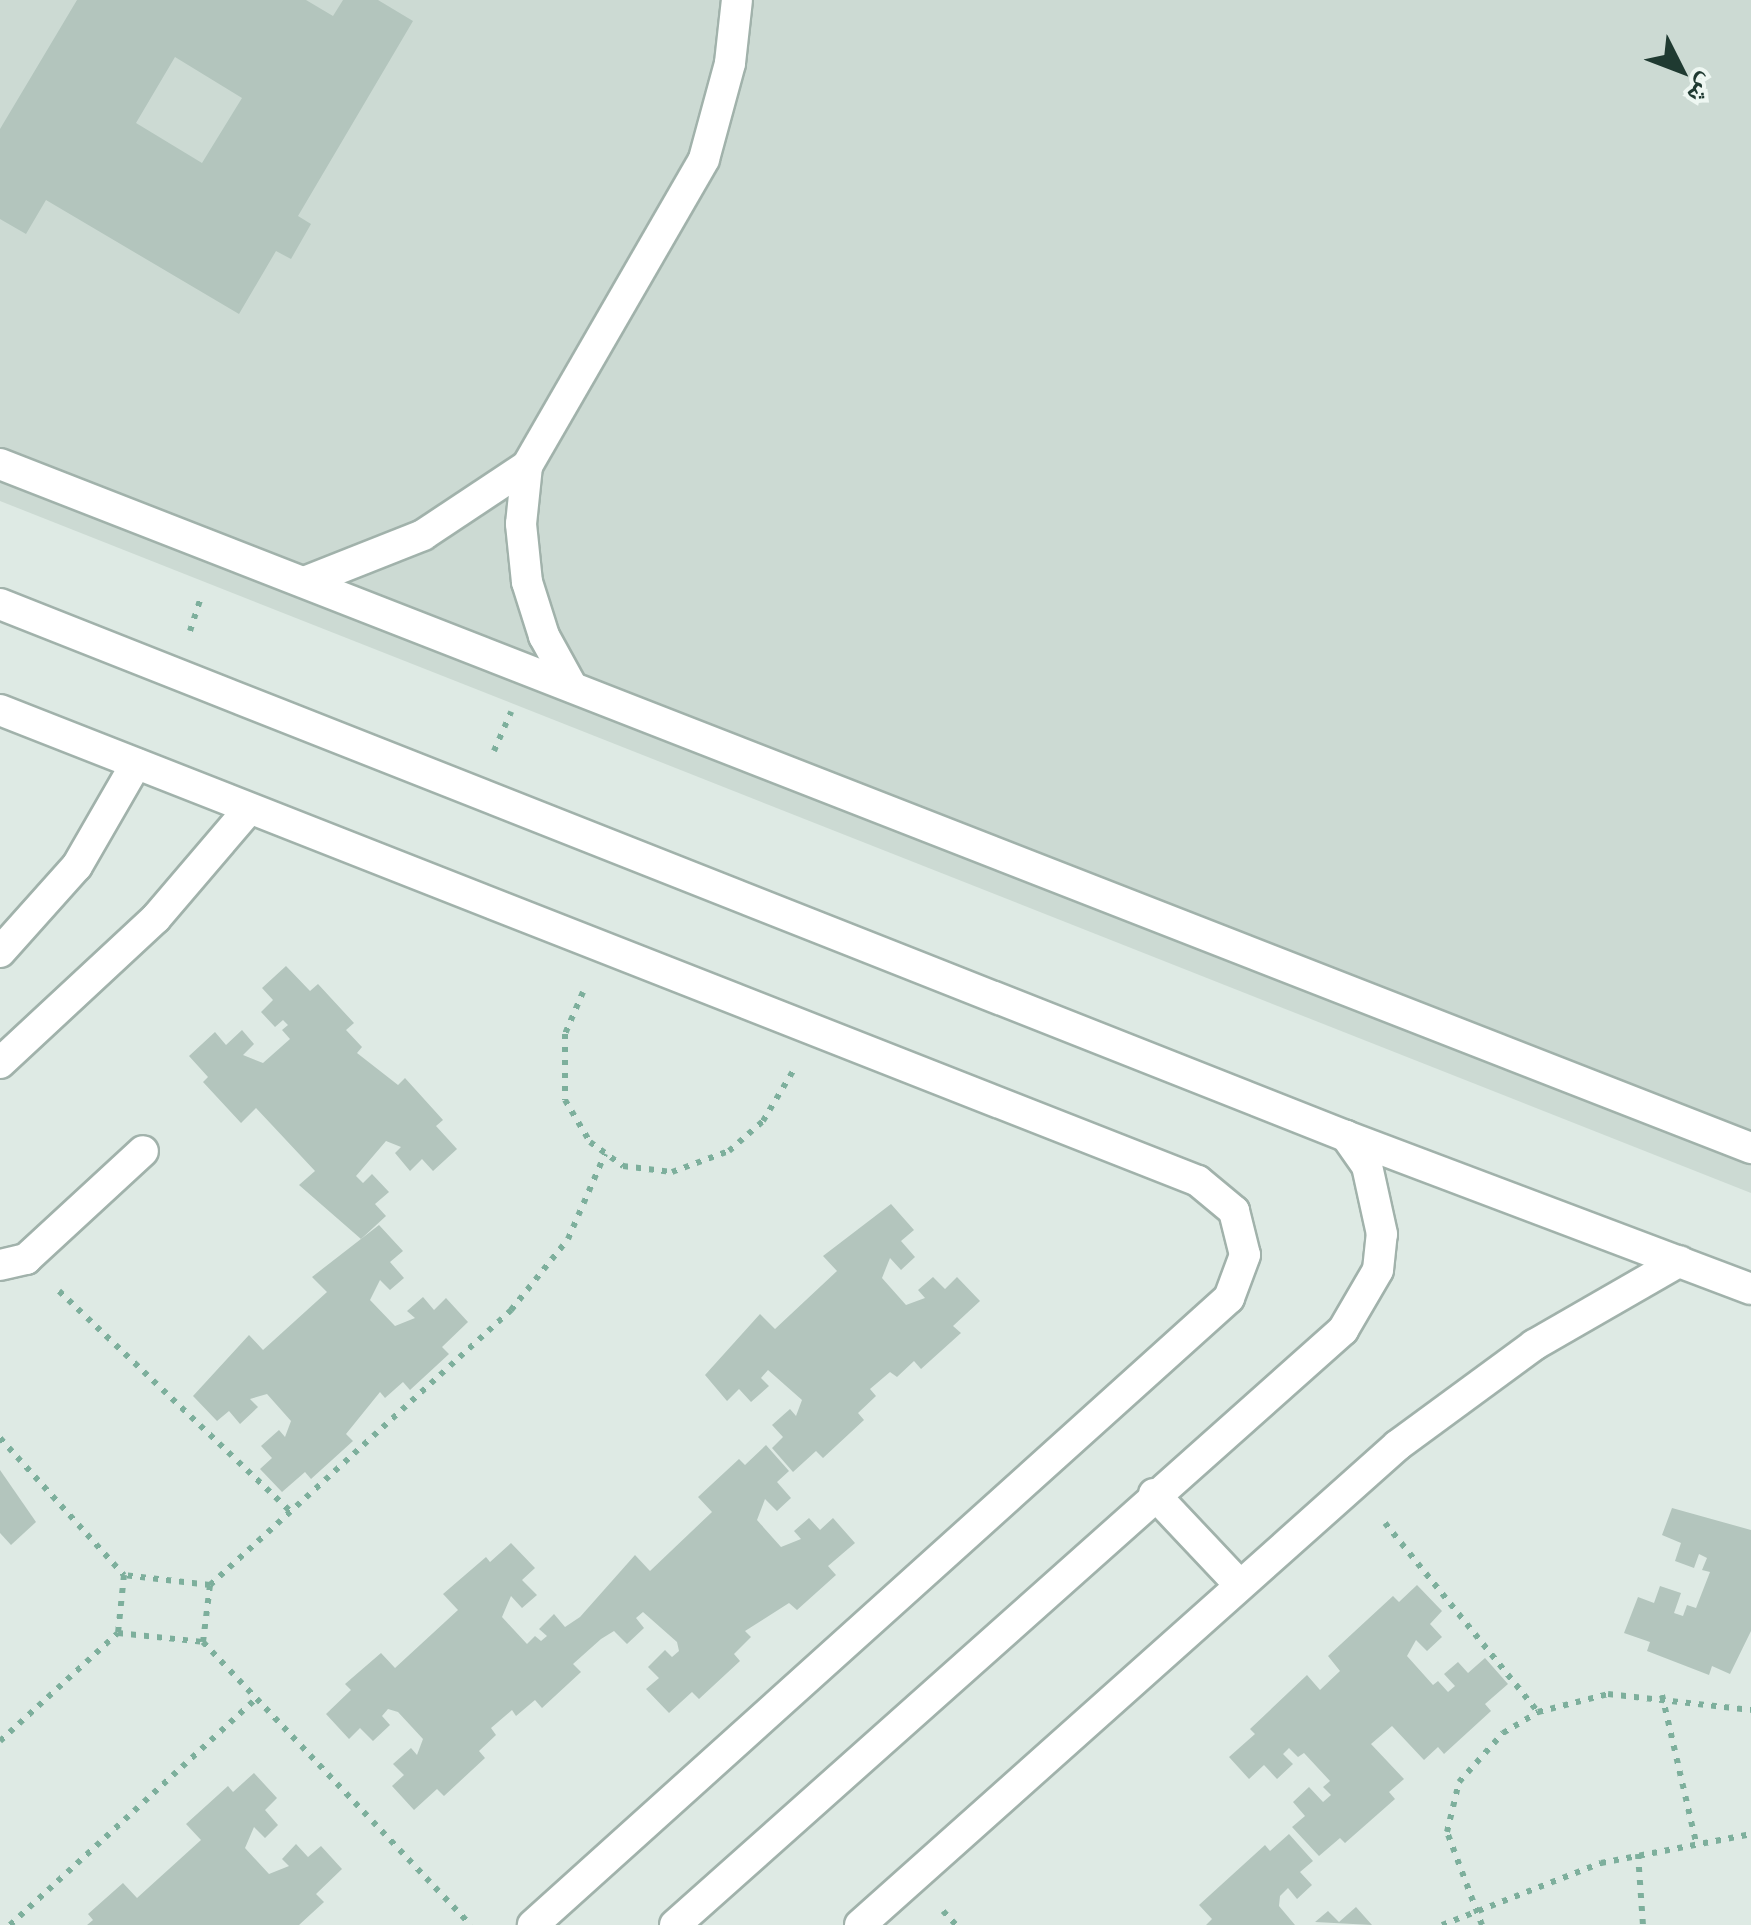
<!DOCTYPE html>
<meta charset="utf-8">
<style>
body{margin:0}
#map{position:relative;width:1751px;height:1925px;overflow:hidden;background:#deeae4;font-family:"Public Sans","Noto Naskh Arabic",sans-serif}
div>[style]{position:absolute}
.built>*{inset:0;background:#ccdad3}
.building>*{inset:0;background:#b3c5bd}
.path>*{height:6px;margin-top:-3px;transform-origin:0;background:repeating-linear-gradient(90deg,#7daf9c 0 5px,transparent 0 13px)}
.roads{filter:drop-shadow(2px 0 #a1b2ab) drop-shadow(-2px 0 #a1b2ab) drop-shadow(0 2px #a1b2ab) drop-shadow(0 -2px #a1b2ab)}
.service>*{height:30px;margin:-15px;padding:0 15px;transform-origin:15px;border-radius:15px;background:#fff}
.minor>*{height:30px;margin:-15px;padding:0 15px;transform-origin:15px;border-radius:15px;background:#fff}
.tertiary>*{height:30px;margin:-15px;padding:0 15px;transform-origin:15px;border-radius:15px;background:#fff}
span{translate:-50% -50%;white-space:nowrap;text-align:center;line-height:1.15;-webkit-text-stroke:9px #eef7f2;paint-order:stroke}
.north{position:absolute;left:1631px;top:20px;width:100px;height:100px;-webkit-text-stroke:8px #eef7f2;paint-order:stroke;rotate:132deg;font-size:28px;font-weight:700;line-height:40px;text-align:center;color:#1f3a31}
.north::after{content:'';display:block;margin:auto;width:35px;height:45px;background:#1f3a31;clip-path:polygon(50% 0,100% 100%,50% 72%,0 100%)}
</style>
<div id="map">
<div class="built">
<i style="clip-path:polygon(0 0,1751px 0,1751px 1193px,0 501px)"></i>
</div>
<div class="building">
<i style="clip-path:polygon(evenodd,77px 0,306px 0,333px 16px,343px 0,378px 0,413px 21px,298px 216px,311px 224px,291px 259px,276px 251px,239px 314px,46px 200px,26px 234px,0 219px,0 129px,77px 0,175px 57px,242px 98px,202px 163px,136px 123px,175px 57px)"></i>
<i style="clip-path:polygon(286px 966px,310px 991px,318px 984px,354px 1023px,346px 1030px,362px 1047px,357px 1053px,398px 1085px,405px 1078px,443px 1120px,436px 1126px,457px 1149px,433px 1171px,422px 1159px,410px 1171px,395px 1153px,401px 1147px,386px 1141px,356px 1176px,363px 1183px,372px 1174px,389px 1192px,375px 1204px,386px 1216px,361px 1239px,299px 1185px,315px 1171px,256px 1108px,241px 1123px,203px 1082px,208px 1077px,189px 1056px,215px 1032px,226px 1045px,242px 1030px,254px 1044px,243px 1055px,263px 1063px,290px 1039px,282px 1030px,288px 1025px,283px 1020px,275px 1027px,261px 1012px,273px 1000px,262px 988px)"></i>
<i style="clip-path:polygon(891px 1204px,914px 1230px,901px 1241px,915px 1257px,901px 1270px,890px 1258px,882px 1278px,906px 1305px,925px 1298px,918px 1290px,933px 1277px,945px 1289px,957px 1277px,980px 1301px,953px 1326px,961px 1333px,921px 1369px,914px 1361px,897px 1377px,890px 1372px,870px 1389px,876px 1396px,858px 1413px,864px 1420px,823px 1458px,816px 1451px,793px 1472px,772px 1448px,783px 1437px,772px 1425px,790px 1409px,796px 1416px,802px 1400px,768px 1370px,761px 1378px,769px 1386px,751px 1402px,739px 1389px,727px 1401px,705px 1375px,760px 1314px,775px 1329px,837px 1271px,823px 1256px)"></i>
<i style="clip-path:polygon(379px 1225px,403px 1251px,390px 1262px,404px 1278px,390px 1290px,380px 1280px,370px 1300px,395px 1326px,415px 1318px,407px 1311px,423px 1297px,434px 1310px,446px 1298px,468px 1322px,442px 1347px,449px 1354px,410px 1390px,403px 1382px,385px 1398px,380px 1392px,346px 1434px,353px 1441px,311px 1479px,305px 1472px,282px 1492px,260px 1469px,272px 1458px,261px 1446px,279px 1430px,285px 1437px,291px 1421px,267px 1394px,250px 1399px,258px 1407px,240px 1424px,229px 1411px,217px 1421px,193px 1396px,249px 1335px,263px 1350px,327px 1292px,312px 1277px)"></i>
<i style="clip-path:polygon(766px 1445px,789px 1471px,777px 1482px,791px 1498px,777px 1511px,765px 1499px,757px 1520px,781px 1547px,801px 1539px,794px 1531px,809px 1518px,820px 1530px,833px 1518px,855px 1543px,828px 1566px,836px 1575px,797px 1610px,789px 1603px,745px 1631px,751px 1637px,734px 1654px,740px 1661px,699px 1699px,692px 1692px,669px 1713px,646px 1689px,659px 1678px,648px 1667px,665px 1650px,672px 1657px,679px 1651px,677px 1642px,643px 1612px,636px 1618px,644px 1628px,627px 1644px,614px 1631px,601px 1639px,573px 1664px,581px 1672px,542px 1708px,535px 1700px,516px 1716px,512px 1710px,491px 1728px,496px 1735px,479px 1751px,485px 1758px,444px 1796px,437px 1789px,414px 1810px,392px 1786px,404px 1775px,393px 1764px,411px 1748px,417px 1755px,423px 1739px,398px 1712px,388px 1709px,382px 1716px,390px 1725px,373px 1741px,360px 1728px,349px 1739px,326px 1714px,351px 1690px,345px 1684px,381px 1653px,395px 1668px,458px 1610px,443px 1594px,486px 1557px,490px 1562px,511px 1543px,535px 1568px,522px 1580px,537px 1595px,522px 1608px,511px 1596px,502px 1617px,527px 1644px,535px 1636px,541px 1641px,547px 1636px,539px 1629px,554px 1614px,565px 1627px,580px 1617px,635px 1555px,650px 1571px,712px 1512px,698px 1497px,739px 1459px,745px 1465px)"></i>
<i style="clip-path:polygon(0 1470px,36px 1522px,11px 1545px,0 1533px)"></i>
<i style="clip-path:polygon(1672px 1508px,1751px 1530px,1751px 1631px,1730px 1674px,1712px 1666px,1709px 1675px,1647px 1651px,1650px 1642px,1624px 1633px,1638px 1597px,1654px 1603px,1660px 1586px,1681px 1593px,1674px 1613px,1683px 1616px,1687px 1605px,1696px 1608px,1710px 1572px,1702px 1570px,1707px 1558px,1699px 1554px,1694px 1568px,1675px 1561px,1681px 1543px,1662px 1535px)"></i>
<i style="clip-path:polygon(1417px 1585px,1442px 1611px,1430px 1624px,1442px 1637px,1427px 1651px,1416px 1640px,1407px 1656px,1433px 1685px,1438px 1681px,1448px 1692px,1455px 1686px,1444px 1674px,1458px 1662px,1468px 1673px,1485px 1658px,1508px 1684px,1485px 1704px,1491px 1711px,1444px 1754px,1438px 1747px,1424px 1760px,1392px 1726px,1371px 1744px,1404px 1779px,1389px 1792px,1395px 1799px,1345px 1843px,1340px 1838px,1319px 1856px,1292px 1827px,1305px 1816px,1293px 1802px,1309px 1787px,1323px 1802px,1331px 1795px,1323px 1787px,1330px 1781px,1304px 1753px,1298px 1757px,1289px 1748px,1283px 1754px,1293px 1764px,1277px 1779px,1264px 1765px,1249px 1779px,1229px 1757px,1255px 1734px,1250px 1729px,1307px 1675px,1320px 1690px,1340px 1671px,1328px 1656px,1393px 1596px,1399px 1602px)"></i>
<i style="clip-path:polygon(254px 1773px,277px 1798px,265px 1810px,278px 1825px,265px 1838px,254px 1827px,245px 1848px,269px 1874px,289px 1866px,282px 1859px,296px 1844px,308px 1857px,321px 1846px,342px 1869px,316px 1894px,324px 1902px,299px 1925px,87px 1925px,93px 1920px,88px 1914px,123px 1883px,137px 1898px,201px 1840px,186px 1824px,228px 1786px,233px 1792px)"></i>
<i style="clip-path:polygon(1289px 1834px,1313px 1861px,1300px 1872px,1312px 1885px,1297px 1899px,1288px 1888px,1280px 1896px,1279px 1906px,1295px 1925px,1206px 1925px,1212px 1919px,1199px 1905px,1265px 1845px,1270px 1851px)"></i>
<i style="clip-path:polygon(1356px 1907px,1372px 1925px,1315px 1922px,1328px 1911px,1339px 1922px)"></i>
</div>
<div class="path">
<i style="left:190px;top:631px;width:38px;rotate:-72deg"></i>
<i style="left:494px;top:751px;width:43px;rotate:-66.4deg"></i>
<i style="left:583px;top:992px;width:46px;rotate:113.2deg"></i>
<i style="left:565px;top:1034px;width:66px;rotate:90deg"></i>
<i style="left:565px;top:1100px;width:49px;rotate:59.2deg"></i>
<i style="left:590px;top:1142px;width:41px;rotate:36deg"></i>
<i style="left:623px;top:1166px;width:49px;rotate:7deg"></i>
<i style="left:672px;top:1172px;width:61px;rotate:-20.2deg"></i>
<i style="left:729px;top:1151px;width:45px;rotate:-41.4deg"></i>
<i style="left:763px;top:1121px;width:58px;rotate:-59deg"></i>
<i style="left:59px;top:1291px;width:319px;rotate:43.6deg"></i>
<i style="left:0;top:1438px;width:185px;rotate:47.9deg"></i>
<i style="left:1385px;top:1523px;width:243px;rotate:51deg"></i>
<i style="left:210px;top:1585px;width:408px;rotate:-42.4deg"></i>
<i style="left:511px;top:1310px;width:91px;rotate:-51.2deg"></i>
<i style="left:568px;top:1239px;width:93px;rotate:-66.5deg"></i>
<i style="left:203px;top:1642px;width:57px;rotate:-83deg"></i>
<i style="left:210px;top:1585px;width:87px;rotate:-173.4deg"></i>
<i style="left:124px;top:1575px;width:58px;rotate:95.9deg"></i>
<i style="left:118px;top:1633px;width:85px;rotate:6deg"></i>
<i style="left:203px;top:1642px;width:390px;rotate:46.6deg"></i>
<i style="left:1662px;top:1695px;width:151px;rotate:77deg"></i>
<i style="left:0;top:1741px;width:160px;rotate:-42.5deg"></i>
<i style="left:1638px;top:1854px;width:71px;rotate:86deg"></i>
<i style="left:943px;top:1911px;width:19px;rotate:47deg"></i>
<i style="left:10px;top:1925px;width:335px;rotate:-42.6deg"></i>
<i style="left:1442px;top:1925px;width:171px;rotate:-21.3deg"></i>
<i style="left:1601px;top:1863px;width:153px;rotate:-10.9deg"></i>
<i style="left:1482px;top:1925px;width:99px;rotate:-110.6deg"></i>
<i style="left:1447px;top:1832px;width:51px;rotate:-76.5deg"></i>
<i style="left:1459px;top:1782px;width:66px;rotate:-48.1deg"></i>
<i style="left:1503px;top:1733px;width:41px;rotate:-31deg"></i>
<i style="left:1538px;top:1712px;width:72px;rotate:-14.4deg"></i>
<i style="left:1608px;top:1694px;width:144px;rotate:6.4deg"></i>
</div>
<div class="roads">
<div class="service">
<i style="left:0;top:1265px;width:27px;rotate:-13deg"></i>
<i style="left:26px;top:1259px;width:159px;rotate:-42.7deg"></i>
</div>
<div class="minor">
<i style="left:527px;top:466px;width:58px;rotate:95.9deg"></i>
<i style="left:521px;top:524px;width:58px;rotate:84.1deg"></i>
<i style="left:527px;top:582px;width:57px;rotate:72.5deg"></i>
<i style="left:544px;top:636px;width:58px;rotate:61.2deg"></i>
<i style="left:307px;top:581px;width:125px;rotate:-21.6deg"></i>
<i style="left:423px;top:535px;width:125px;rotate:-33.6deg"></i>
<i style="left:527px;top:466px;width:354px;rotate:-60deg"></i>
<i style="left:704px;top:159px;width:99px;rotate:-74.8deg"></i>
<i style="left:730px;top:63px;width:63px;rotate:-83.7deg"></i>
<i style="left:0;top:710px;width:1287px;rotate:21.46deg"></i>
<i style="left:1198px;top:1181px;width:47px;rotate:39.8deg"></i>
<i style="left:1234px;top:1211px;width:45px;rotate:76deg"></i>
<i style="left:1245px;top:1255px;width:46px;rotate:110.4deg"></i>
<i style="left:1229px;top:1298px;width:937px;rotate:137.99deg"></i>
<i style="left:0;top:952px;width:115px;rotate:-48.2deg"></i>
<i style="left:77px;top:866px;width:118px;rotate:-60deg"></i>
<i style="left:0;top:1063px;width:213px;rotate:-42.9deg"></i>
<i style="left:156px;top:918px;width:143px;rotate:-49.5deg"></i>
<i style="left:1154px;top:1494px;width:122px;rotate:46.7deg"></i>
<i style="left:675px;top:1925px;width:895px;rotate:-41.69deg"></i>
<i style="left:1343px;top:1330px;width:69px;rotate:-59.7deg"></i>
<i style="left:1378px;top:1270px;width:36px;rotate:-84deg"></i>
<i style="left:1382px;top:1234px;width:70px;rotate:-102.4deg"></i>
<i style="left:1367px;top:1166px;width:37px;rotate:-125deg"></i>
<i style="left:860px;top:1925px;width:721px;rotate:-41.74deg"></i>
<i style="left:1398px;top:1445px;width:169px;rotate:-36.3deg"></i>
<i style="left:1534px;top:1345px;width:168px;rotate:-29.9deg"></i>
</div>
<div class="tertiary">
<i style="left:0;top:464px;width:1880px;rotate:21.34deg"></i>
<i style="left:0;top:604px;width:1447px;rotate:21.57deg"></i>
<i style="left:1346px;top:1136px;width:433px;rotate:20.7deg"></i>
</div>
</div>
<div class="north">ش</div>
</div>
